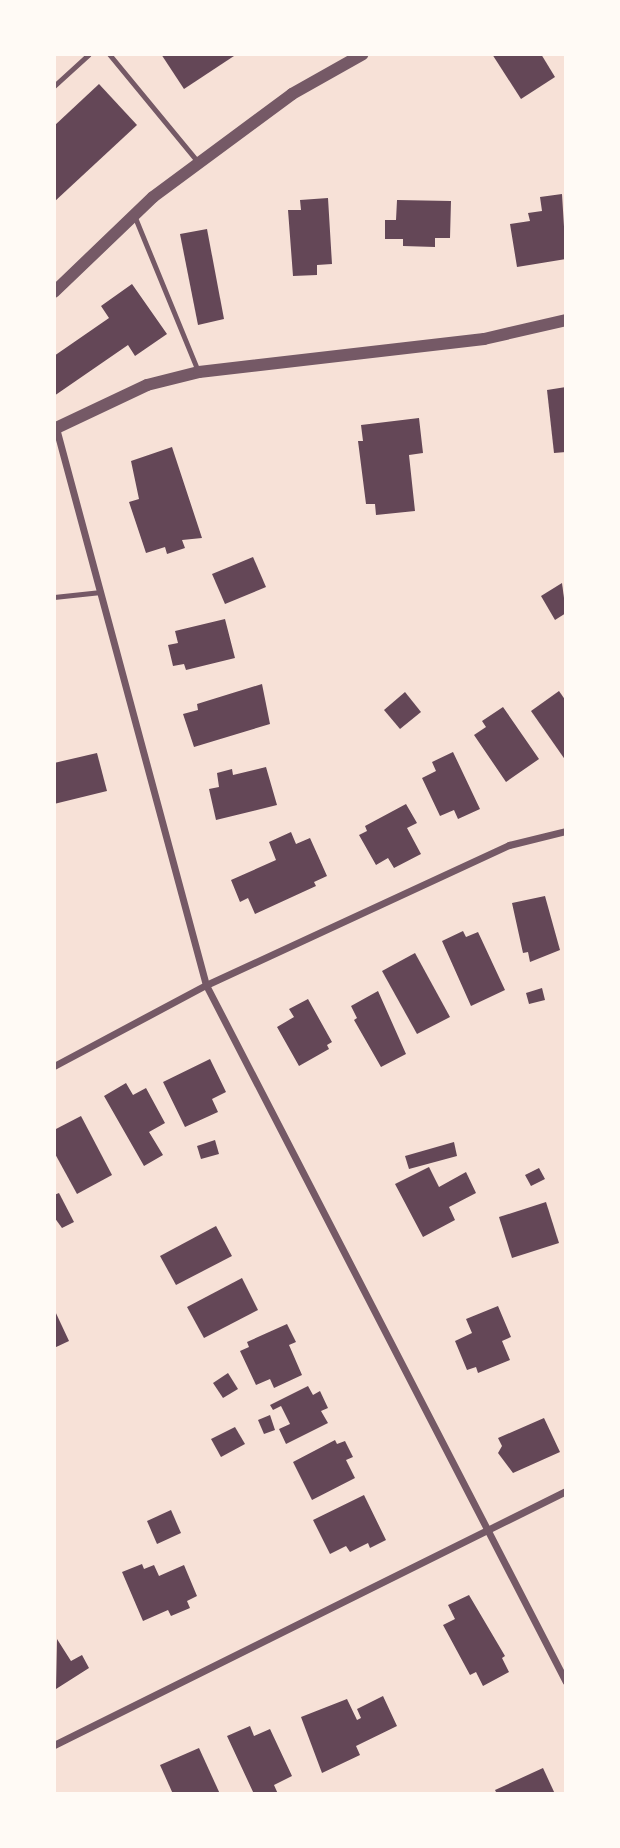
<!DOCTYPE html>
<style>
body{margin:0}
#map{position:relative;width:620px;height:1848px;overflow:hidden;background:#f7e1d7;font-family:"Nunito Sans",sans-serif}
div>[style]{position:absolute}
.building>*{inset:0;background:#644757}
.service>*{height:5px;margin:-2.5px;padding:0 2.5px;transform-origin:2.5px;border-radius:2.5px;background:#755966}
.minor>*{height:7px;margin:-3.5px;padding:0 3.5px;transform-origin:3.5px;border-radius:3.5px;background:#755966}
.tertiary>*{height:12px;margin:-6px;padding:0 6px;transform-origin:6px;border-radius:6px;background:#755966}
span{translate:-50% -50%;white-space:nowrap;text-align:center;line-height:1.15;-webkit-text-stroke:6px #fffaf5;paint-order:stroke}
.frame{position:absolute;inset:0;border:56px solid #fffaf5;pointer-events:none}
</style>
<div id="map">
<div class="building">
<i style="clip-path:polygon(161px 54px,237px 54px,184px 89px)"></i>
<i style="clip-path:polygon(492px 54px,541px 54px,555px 77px,521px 99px)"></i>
<i style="clip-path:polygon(99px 84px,137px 125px,54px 202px,54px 126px)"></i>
<i style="clip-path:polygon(562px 194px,566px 259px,517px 267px,510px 224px,530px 221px,528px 213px,542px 211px,540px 197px)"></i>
<i style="clip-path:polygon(328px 198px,332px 264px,317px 265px,317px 275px,293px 276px,288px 210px,301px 210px,300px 200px)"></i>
<i style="clip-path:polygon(397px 200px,451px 201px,450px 238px,435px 238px,435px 247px,403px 246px,403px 239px,385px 239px,385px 220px,396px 220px)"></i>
<i style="clip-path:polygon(207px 229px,224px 319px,198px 325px,180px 234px)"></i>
<i style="clip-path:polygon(132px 284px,167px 334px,135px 356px,128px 345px,54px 396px,54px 356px,109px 318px,101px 306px)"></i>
<i style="clip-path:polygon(566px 387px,566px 452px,554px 453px,547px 390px)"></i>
<i style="clip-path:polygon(419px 418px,423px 453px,409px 455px,415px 511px,376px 515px,375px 504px,366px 504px,358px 441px,363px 441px,361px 425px)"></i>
<i style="clip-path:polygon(172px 447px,202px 538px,182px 540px,185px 548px,167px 554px,165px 547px,146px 553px,129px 502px,139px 499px,131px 461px)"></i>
<i style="clip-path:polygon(253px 557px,266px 587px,225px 604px,212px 574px)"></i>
<i style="clip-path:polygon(562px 583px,566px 613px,555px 620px,541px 596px)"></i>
<i style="clip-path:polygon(225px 619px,235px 658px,186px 670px,184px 664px,173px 666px,168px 645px,178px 643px,175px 631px)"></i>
<i style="clip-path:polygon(262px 684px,270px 724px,194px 747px,183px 714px,198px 710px,197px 704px)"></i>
<i style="clip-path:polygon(559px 691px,566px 701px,566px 761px,531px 711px)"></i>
<i style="clip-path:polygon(405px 692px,421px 712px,400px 729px,384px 710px)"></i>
<i style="clip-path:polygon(503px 707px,539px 759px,506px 782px,474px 735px,486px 727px,482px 721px)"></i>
<i style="clip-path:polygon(453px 752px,480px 809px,458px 819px,454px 810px,440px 816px,422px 778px,436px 771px,432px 762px)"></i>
<i style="clip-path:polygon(97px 753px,107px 791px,54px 804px,54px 763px)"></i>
<i style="clip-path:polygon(266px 767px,277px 805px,216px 820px,209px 789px,219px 787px,217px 773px,232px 769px,233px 775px)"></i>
<i style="clip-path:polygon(406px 804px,417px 823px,407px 828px,421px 854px,394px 868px,388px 858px,376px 865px,359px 835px,367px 831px,365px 826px)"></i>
<i style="clip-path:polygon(291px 832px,296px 844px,310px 838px,327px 876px,314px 882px,316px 886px,255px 914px,248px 898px,240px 902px,231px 880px,276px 860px,269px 842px)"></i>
<i style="clip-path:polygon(545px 896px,560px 950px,530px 962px,528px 952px,523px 953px,512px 903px)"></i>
<i style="clip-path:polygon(463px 931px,466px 937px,478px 932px,505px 990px,471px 1006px,442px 941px)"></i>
<i style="clip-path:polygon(415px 953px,450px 1017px,417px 1034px,382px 971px)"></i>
<i style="clip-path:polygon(542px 988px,545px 1000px,529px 1004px,526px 993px)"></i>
<i style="clip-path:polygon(378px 991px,406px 1054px,381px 1067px,354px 1020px,357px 1018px,351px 1006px)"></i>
<i style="clip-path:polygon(308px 999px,332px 1042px,327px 1045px,329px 1049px,299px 1066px,277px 1027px,294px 1017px,289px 1009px)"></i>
<i style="clip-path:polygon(210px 1059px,226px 1092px,212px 1099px,218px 1112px,185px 1127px,163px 1082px)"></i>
<i style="clip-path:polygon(126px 1083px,133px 1095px,146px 1088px,165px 1123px,149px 1132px,163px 1155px,144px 1166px,104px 1096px)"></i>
<i style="clip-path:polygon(81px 1116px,112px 1175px,77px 1194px,54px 1152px,54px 1130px)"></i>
<i style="clip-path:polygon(215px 1140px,219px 1154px,201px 1159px,197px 1146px)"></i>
<i style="clip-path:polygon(454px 1142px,457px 1156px,409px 1169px,405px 1156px)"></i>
<i style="clip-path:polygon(429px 1167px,439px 1187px,466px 1172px,476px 1193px,449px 1207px,455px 1220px,423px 1237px,395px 1184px)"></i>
<i style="clip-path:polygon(539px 1168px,545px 1179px,531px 1186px,525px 1175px)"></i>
<i style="clip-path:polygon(59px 1193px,74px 1222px,62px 1228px,54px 1217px,54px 1195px)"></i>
<i style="clip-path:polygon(546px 1202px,559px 1243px,512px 1258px,499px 1217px)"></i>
<i style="clip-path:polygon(216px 1226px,232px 1256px,176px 1285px,160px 1256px)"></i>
<i style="clip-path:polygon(242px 1278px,258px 1310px,204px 1338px,187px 1307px)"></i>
<i style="clip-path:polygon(498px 1306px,511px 1337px,502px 1341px,510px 1360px,478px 1373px,476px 1367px,467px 1370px,455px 1341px,472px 1333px,466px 1319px)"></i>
<i style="clip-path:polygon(54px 1309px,69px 1341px,54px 1348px)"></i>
<i style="clip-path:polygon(287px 1324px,296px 1342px,289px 1345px,302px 1375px,274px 1388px,270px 1379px,256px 1385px,240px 1351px,249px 1347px,247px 1342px)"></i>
<i style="clip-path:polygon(228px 1373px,238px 1389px,223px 1398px,213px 1383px)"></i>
<i style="clip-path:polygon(308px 1386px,313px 1395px,320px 1391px,328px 1408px,321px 1411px,328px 1423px,286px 1444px,279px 1429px,290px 1424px,281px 1406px,273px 1410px,270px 1405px)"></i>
<i style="clip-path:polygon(270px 1415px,275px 1430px,264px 1434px,258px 1420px)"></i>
<i style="clip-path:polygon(544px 1418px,560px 1452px,513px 1473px,498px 1453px,502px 1446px,498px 1438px)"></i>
<i style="clip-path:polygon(235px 1427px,245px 1444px,221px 1457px,211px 1439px)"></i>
<i style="clip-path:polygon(335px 1440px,337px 1444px,345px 1441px,353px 1457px,346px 1460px,355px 1478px,312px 1500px,293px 1462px)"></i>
<i style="clip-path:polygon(364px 1495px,386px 1540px,370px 1548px,368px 1543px,350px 1552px,346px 1546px,330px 1554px,313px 1520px)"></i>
<i style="clip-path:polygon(171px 1510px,181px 1533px,157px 1544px,147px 1521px)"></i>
<i style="clip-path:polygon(142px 1564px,144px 1569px,154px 1565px,159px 1576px,184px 1565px,197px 1596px,187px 1601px,190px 1608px,171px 1616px,168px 1610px,143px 1621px,122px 1572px)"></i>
<i style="clip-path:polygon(469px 1595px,505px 1656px,502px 1658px,509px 1672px,483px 1686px,476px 1672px,470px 1675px,443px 1625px,455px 1619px,448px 1605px)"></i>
<i style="clip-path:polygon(57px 1639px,71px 1661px,82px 1655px,89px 1668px,56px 1689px)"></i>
<i style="clip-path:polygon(383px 1696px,397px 1726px,356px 1746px,360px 1755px,322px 1773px,301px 1717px,347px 1699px,357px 1720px,361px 1718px,357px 1709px)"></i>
<i style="clip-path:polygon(250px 1726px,254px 1736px,270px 1729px,292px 1776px,274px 1785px,278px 1794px,254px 1794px,227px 1736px)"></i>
<i style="clip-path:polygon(199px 1748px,220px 1794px,173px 1794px,160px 1765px)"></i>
<i style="clip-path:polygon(543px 1768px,555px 1794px,497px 1794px,495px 1790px)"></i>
</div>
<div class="service">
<i style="left:109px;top:54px;width:141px;rotate:50.5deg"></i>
<i style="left:54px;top:86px;width:47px;rotate:-42.4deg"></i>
<i style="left:134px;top:215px;width:169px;rotate:67.7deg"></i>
<i style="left:54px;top:597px;width:47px;rotate:-6.1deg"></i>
</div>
<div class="minor">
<i style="left:56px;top:428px;width:577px;rotate:74.93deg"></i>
<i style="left:206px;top:985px;width:784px;rotate:62.68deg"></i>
<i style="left:54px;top:1066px;width:172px;rotate:-28.1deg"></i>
<i style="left:206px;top:985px;width:334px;rotate:-24.8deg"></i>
<i style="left:509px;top:845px;width:59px;rotate:-13.8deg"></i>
<i style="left:54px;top:1745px;width:572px;rotate:-26.39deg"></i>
</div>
<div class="tertiary">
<i style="left:54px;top:292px;width:137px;rotate:-43.8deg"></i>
<i style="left:153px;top:197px;width:173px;rotate:-36.5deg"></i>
<i style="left:292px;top:94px;width:81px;rotate:-29.4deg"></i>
<i style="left:54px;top:429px;width:103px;rotate:-25.3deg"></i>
<i style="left:147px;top:385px;width:54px;rotate:-14deg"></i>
<i style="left:199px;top:372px;width:287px;rotate:-6.6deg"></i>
<i style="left:484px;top:339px;width:84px;rotate:-13deg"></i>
</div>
<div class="frame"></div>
</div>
